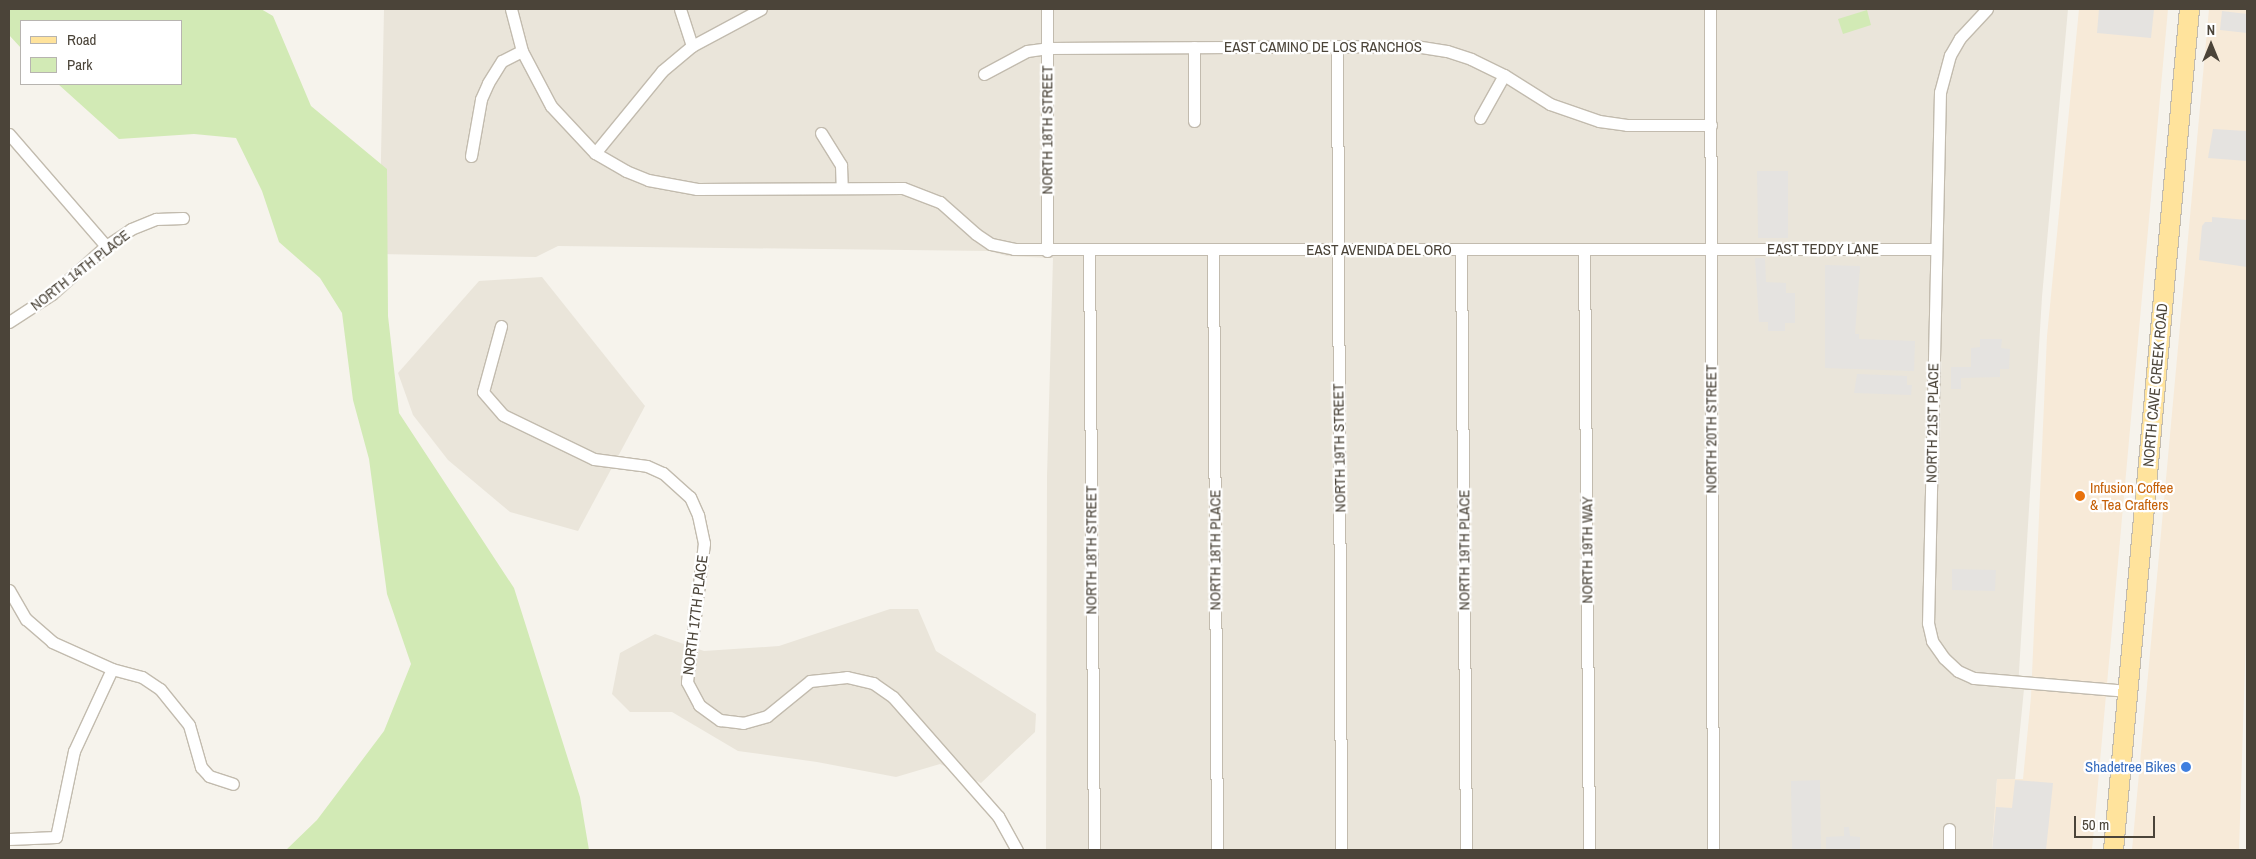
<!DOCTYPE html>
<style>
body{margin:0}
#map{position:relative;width:2256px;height:859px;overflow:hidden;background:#f6f3ec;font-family:"Archivo Narrow",sans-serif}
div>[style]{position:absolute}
.residential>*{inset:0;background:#eae5da}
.commercial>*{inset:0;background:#f7ead8}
.green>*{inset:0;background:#d2eab5}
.parking>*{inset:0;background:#e5e3e0}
.roads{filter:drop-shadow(1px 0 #c2bbae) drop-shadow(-1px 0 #c2bbae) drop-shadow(0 1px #c2bbae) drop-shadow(0 -1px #c2bbae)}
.street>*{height:11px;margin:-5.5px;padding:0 5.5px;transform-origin:5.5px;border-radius:5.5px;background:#fff}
.primary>*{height:19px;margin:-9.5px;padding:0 9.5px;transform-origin:9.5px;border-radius:9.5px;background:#ffe39c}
.dots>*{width:14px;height:14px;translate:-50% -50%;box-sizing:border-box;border:2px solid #fff;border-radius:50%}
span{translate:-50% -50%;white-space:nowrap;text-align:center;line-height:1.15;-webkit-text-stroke:4.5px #fff;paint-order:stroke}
.street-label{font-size:15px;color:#4b4439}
.food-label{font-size:15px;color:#c56008}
.left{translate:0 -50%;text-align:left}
.shop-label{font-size:15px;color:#366cbe}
.right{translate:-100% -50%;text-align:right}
.frame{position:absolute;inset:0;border:10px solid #4b4439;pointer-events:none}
.legend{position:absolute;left:20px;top:20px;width:162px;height:65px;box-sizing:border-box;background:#fff;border:1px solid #b7b4b0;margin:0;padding:6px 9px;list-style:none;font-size:15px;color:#4b4439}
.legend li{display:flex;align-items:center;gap:10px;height:25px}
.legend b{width:25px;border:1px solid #b7b4b0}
.north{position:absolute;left:2186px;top:20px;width:50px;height:50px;-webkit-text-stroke:4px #fff;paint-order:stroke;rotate:0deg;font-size:14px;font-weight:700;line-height:20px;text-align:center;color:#4b4439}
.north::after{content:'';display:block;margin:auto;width:18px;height:22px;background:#4b4439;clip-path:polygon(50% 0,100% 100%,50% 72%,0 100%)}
.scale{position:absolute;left:2074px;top:816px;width:81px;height:22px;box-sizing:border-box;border:2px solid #4b4439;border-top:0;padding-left:6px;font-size:15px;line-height:18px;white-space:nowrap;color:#4b4439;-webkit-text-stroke:4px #fff;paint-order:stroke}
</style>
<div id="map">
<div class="residential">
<i style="clip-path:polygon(384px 9px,2068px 9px,2042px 297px,2018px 688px,2024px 689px,2015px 780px,1997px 779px,1992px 850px,1046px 850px,1047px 476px,1053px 258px,1007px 256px,989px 251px,558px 246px,536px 257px,379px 254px)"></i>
<i style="clip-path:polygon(542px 277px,645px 406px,578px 531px,510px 512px,448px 460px,413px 415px,398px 373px,479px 281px)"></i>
<i style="clip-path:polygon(890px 609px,918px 609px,936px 651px,1036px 714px,1035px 732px,981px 783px,940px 764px,896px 777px,817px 762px,738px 751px,672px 712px,630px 712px,612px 694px,620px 653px,655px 634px,704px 651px,779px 646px)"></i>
</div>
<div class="commercial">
<i style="clip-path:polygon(2079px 9px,2168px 9px,2092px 850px,1992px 850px,1997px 779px,2023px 779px,2031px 697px,2047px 336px)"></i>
<i style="clip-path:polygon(2209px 9px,2247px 9px,2247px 605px,2239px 850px,2132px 850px)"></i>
</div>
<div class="green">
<i style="clip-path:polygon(9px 9px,261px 9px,273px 16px,311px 106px,387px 169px,388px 316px,399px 413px,514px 588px,580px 797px,589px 850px,286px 850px,317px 820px,384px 731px,411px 664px,387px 594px,369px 459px,353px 400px,342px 313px,320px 278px,279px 242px,262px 191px,236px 138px,194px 134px,119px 139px,58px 84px,181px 84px,181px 21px,21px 21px,21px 48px,9px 35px)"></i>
<i style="clip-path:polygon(1867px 10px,1871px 25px,1843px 34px,1838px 19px)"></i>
</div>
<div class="parking">
<i style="clip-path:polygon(2099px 9px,2154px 9px,2151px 38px,2097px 33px)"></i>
<i style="clip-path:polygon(2222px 11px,2247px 14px,2247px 33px,2220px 30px)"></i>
<i style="clip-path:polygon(2213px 129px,2247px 131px,2247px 161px,2208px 158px)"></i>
<i style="clip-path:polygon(1757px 171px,1788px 171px,1788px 238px,1758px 238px)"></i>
<i style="clip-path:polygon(2212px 217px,2247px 220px,2247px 267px,2199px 260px,2202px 226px,2205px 222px,2212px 222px)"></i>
<i style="clip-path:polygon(1755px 258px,1765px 258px,1766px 282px,1786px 283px,1786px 293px,1795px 293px,1795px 323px,1785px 323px,1785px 331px,1768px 331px,1768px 322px,1759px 322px)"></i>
<i style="clip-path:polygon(1825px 265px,1860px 266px,1855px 334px,1859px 334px,1859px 339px,1915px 341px,1914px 371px,1825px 368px)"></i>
<i style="clip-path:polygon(1980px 339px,2002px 339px,2001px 348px,2010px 349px,2009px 369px,2000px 369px,2000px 377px,1961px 378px,1961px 389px,1951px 389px,1951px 367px,1971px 367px,1971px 348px,1980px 347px)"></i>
<i style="clip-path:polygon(1857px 374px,1907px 376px,1907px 385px,1912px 385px,1911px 395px,1854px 393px)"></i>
<i style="clip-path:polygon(1952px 569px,1996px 570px,1995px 591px,1952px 590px)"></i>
<i style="clip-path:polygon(1820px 780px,1821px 850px,1792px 850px,1791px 781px)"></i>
<i style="clip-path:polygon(2015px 780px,2053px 783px,2046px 850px,1992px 850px,1996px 807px,2012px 808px)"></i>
<i style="clip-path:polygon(1844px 827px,1849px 827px,1850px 836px,1860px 837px,1860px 850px,1826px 850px,1826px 837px,1844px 836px)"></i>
</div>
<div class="roads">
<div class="street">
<i style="left:511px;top:9px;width:43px;rotate:75.3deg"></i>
<i style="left:522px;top:51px;width:62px;rotate:62.2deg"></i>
<i style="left:551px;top:106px;width:64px;rotate:46.9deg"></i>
<i style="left:595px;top:153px;width:36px;rotate:30deg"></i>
<i style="left:626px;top:171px;width:24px;rotate:22deg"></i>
<i style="left:648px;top:180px;width:50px;rotate:10.4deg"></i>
<i style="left:697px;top:189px;width:206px;rotate:-0.3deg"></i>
<i style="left:903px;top:188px;width:40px;rotate:21deg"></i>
<i style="left:940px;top:202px;width:48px;rotate:41.6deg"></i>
<i style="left:976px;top:234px;width:18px;rotate:34deg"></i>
<i style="left:991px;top:244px;width:24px;rotate:12deg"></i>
<i style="left:1014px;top:249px;width:922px"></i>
<i style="left:680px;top:9px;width:39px;rotate:72deg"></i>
<i style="left:1710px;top:9px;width:841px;rotate:89.8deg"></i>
<i style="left:1987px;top:9px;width:40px;rotate:133deg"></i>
<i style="left:1960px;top:38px;width:20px;rotate:120deg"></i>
<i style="left:1950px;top:55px;width:38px;rotate:105deg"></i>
<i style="left:1940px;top:92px;width:531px;rotate:91.29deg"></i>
<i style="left:1928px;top:623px;width:18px;rotate:77deg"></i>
<i style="left:1932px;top:641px;width:21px;rotate:55deg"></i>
<i style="left:1944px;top:658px;width:19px;rotate:43deg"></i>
<i style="left:1958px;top:671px;width:17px;rotate:24deg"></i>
<i style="left:1974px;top:678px;width:155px;rotate:4.8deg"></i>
<i style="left:1337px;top:46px;width:804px;rotate:89.71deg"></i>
<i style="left:984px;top:74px;width:49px;rotate:-28.1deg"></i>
<i style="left:1027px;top:51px;width:21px;rotate:-8deg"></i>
<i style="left:1048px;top:48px;width:367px;rotate:-0.3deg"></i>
<i style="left:1415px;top:46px;width:32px;rotate:9deg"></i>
<i style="left:1447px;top:51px;width:25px;rotate:18deg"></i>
<i style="left:1471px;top:59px;width:37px;rotate:26deg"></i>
<i style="left:1504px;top:75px;width:54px;rotate:32.2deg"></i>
<i style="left:1550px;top:104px;width:52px;rotate:19.1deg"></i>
<i style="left:1599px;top:121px;width:28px;rotate:8deg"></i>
<i style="left:1627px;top:125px;width:84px"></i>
<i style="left:1480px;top:118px;width:49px;rotate:-60.8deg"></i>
<i style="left:1194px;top:121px;width:74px;rotate:-90deg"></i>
<i style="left:821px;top:133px;width:38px;rotate:58deg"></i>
<i style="left:841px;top:165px;width:23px;rotate:88deg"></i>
<i style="left:9px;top:134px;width:148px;rotate:49.1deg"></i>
<i style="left:595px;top:153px;width:106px;rotate:-50.7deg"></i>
<i style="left:662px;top:71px;width:39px;rotate:-40deg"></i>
<i style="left:692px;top:46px;width:78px;rotate:-28.2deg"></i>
<i style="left:471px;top:156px;width:58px;rotate:-80deg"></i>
<i style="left:481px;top:99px;width:17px;rotate:-66deg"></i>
<i style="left:488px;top:83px;width:26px;rotate:-58deg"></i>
<i style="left:502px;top:61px;width:22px;rotate:-27deg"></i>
<i style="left:1213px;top:249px;width:601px;rotate:89.62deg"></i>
<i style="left:1584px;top:249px;width:601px;rotate:89.52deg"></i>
<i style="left:1089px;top:250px;width:600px;rotate:89.52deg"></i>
<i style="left:1461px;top:250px;width:600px;rotate:89.52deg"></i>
<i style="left:1047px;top:251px;width:242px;rotate:-90deg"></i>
<i style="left:9px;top:322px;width:51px;rotate:-33.1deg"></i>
<i style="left:52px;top:294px;width:72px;rotate:-41.6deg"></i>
<i style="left:106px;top:246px;width:30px;rotate:-34deg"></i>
<i style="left:131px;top:229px;width:27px;rotate:-22deg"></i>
<i style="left:156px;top:219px;width:27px;rotate:-2deg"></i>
<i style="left:501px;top:326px;width:68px;rotate:105.3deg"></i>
<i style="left:483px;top:392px;width:30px;rotate:49deg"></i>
<i style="left:503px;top:415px;width:101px;rotate:25.8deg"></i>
<i style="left:594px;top:459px;width:53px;rotate:7.5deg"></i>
<i style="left:647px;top:466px;width:17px;rotate:24deg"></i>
<i style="left:663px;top:473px;width:36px;rotate:42deg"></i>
<i style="left:690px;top:497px;width:20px;rotate:66deg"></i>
<i style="left:698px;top:515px;width:29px;rotate:78deg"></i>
<i style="left:704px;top:543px;width:140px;rotate:97deg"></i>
<i style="left:687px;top:682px;width:26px;rotate:62deg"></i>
<i style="left:699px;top:705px;width:26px;rotate:36deg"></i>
<i style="left:720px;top:720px;width:23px;rotate:7deg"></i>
<i style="left:743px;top:723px;width:25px;rotate:-16deg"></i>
<i style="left:767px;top:716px;width:55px;rotate:-39.1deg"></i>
<i style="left:810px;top:681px;width:37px;rotate:-6deg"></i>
<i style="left:847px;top:677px;width:27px;rotate:13deg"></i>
<i style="left:873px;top:683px;width:24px;rotate:35deg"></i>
<i style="left:893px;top:697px;width:159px;rotate:48.6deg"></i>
<i style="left:998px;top:816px;width:39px;rotate:61deg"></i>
<i style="left:9px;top:590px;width:34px;rotate:60deg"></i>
<i style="left:26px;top:619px;width:35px;rotate:41deg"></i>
<i style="left:52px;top:642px;width:66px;rotate:24.2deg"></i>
<i style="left:112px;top:669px;width:31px;rotate:15deg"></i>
<i style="left:142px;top:677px;width:22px;rotate:34deg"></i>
<i style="left:160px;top:689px;width:46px;rotate:51.1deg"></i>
<i style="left:189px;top:725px;width:44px;rotate:74.1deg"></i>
<i style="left:201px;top:767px;width:12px;rotate:48deg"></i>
<i style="left:209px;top:776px;width:25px;rotate:18deg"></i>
<i style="left:9px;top:839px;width:47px;rotate:-2.4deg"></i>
<i style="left:56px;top:837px;width:88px;rotate:-78.2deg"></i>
<i style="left:74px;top:751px;width:90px;rotate:-65.1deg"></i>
<i style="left:1949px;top:850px;width:21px;rotate:-90deg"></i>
</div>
<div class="primary">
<i style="left:2113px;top:850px;width:844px;rotate:-84.84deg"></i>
</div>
</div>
<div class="dots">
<i style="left:2080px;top:496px;background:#e8710a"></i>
<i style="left:2186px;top:767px;background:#3f7fe0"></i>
</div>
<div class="street-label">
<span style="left:1323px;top:47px">EAST CAMINO DE LOS RANCHOS</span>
<span style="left:1047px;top:130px;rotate:-90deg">NORTH 18TH STREET</span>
<span style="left:1823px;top:249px">EAST TEDDY LANE</span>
<span style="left:1379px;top:250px">EAST AVENIDA DEL ORO</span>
<span style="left:80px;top:270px;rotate:-38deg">NORTH 14TH PLACE</span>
<span style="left:2155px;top:385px;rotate:-85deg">NORTH CAVE CREEK ROAD</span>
<span style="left:1932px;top:423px;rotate:-89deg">NORTH 21ST PLACE</span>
<span style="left:1711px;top:429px;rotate:-90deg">NORTH 20TH STREET</span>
<span style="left:1339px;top:448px;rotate:-91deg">NORTH 19TH STREET</span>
<span style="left:1091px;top:550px;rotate:-90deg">NORTH 18TH STREET</span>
<span style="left:1215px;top:550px;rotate:-90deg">NORTH 18TH PLACE</span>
<span style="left:1464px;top:550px;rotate:-90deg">NORTH 19TH PLACE</span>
<span style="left:1587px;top:550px;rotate:-90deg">NORTH 19TH WAY</span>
<span style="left:695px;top:615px;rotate:-83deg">NORTH 17TH PLACE</span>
</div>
<div class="food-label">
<span class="left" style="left:2090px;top:496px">Infusion Coffee<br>&amp; Tea Crafters</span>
</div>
<div class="shop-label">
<span class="right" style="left:2176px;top:767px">Shadetree Bikes</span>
</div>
<div class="frame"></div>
<ul class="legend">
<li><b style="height:6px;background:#ffe39c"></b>Road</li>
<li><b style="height:14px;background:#d2eab5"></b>Park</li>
</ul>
<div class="north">N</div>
<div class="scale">50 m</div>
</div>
